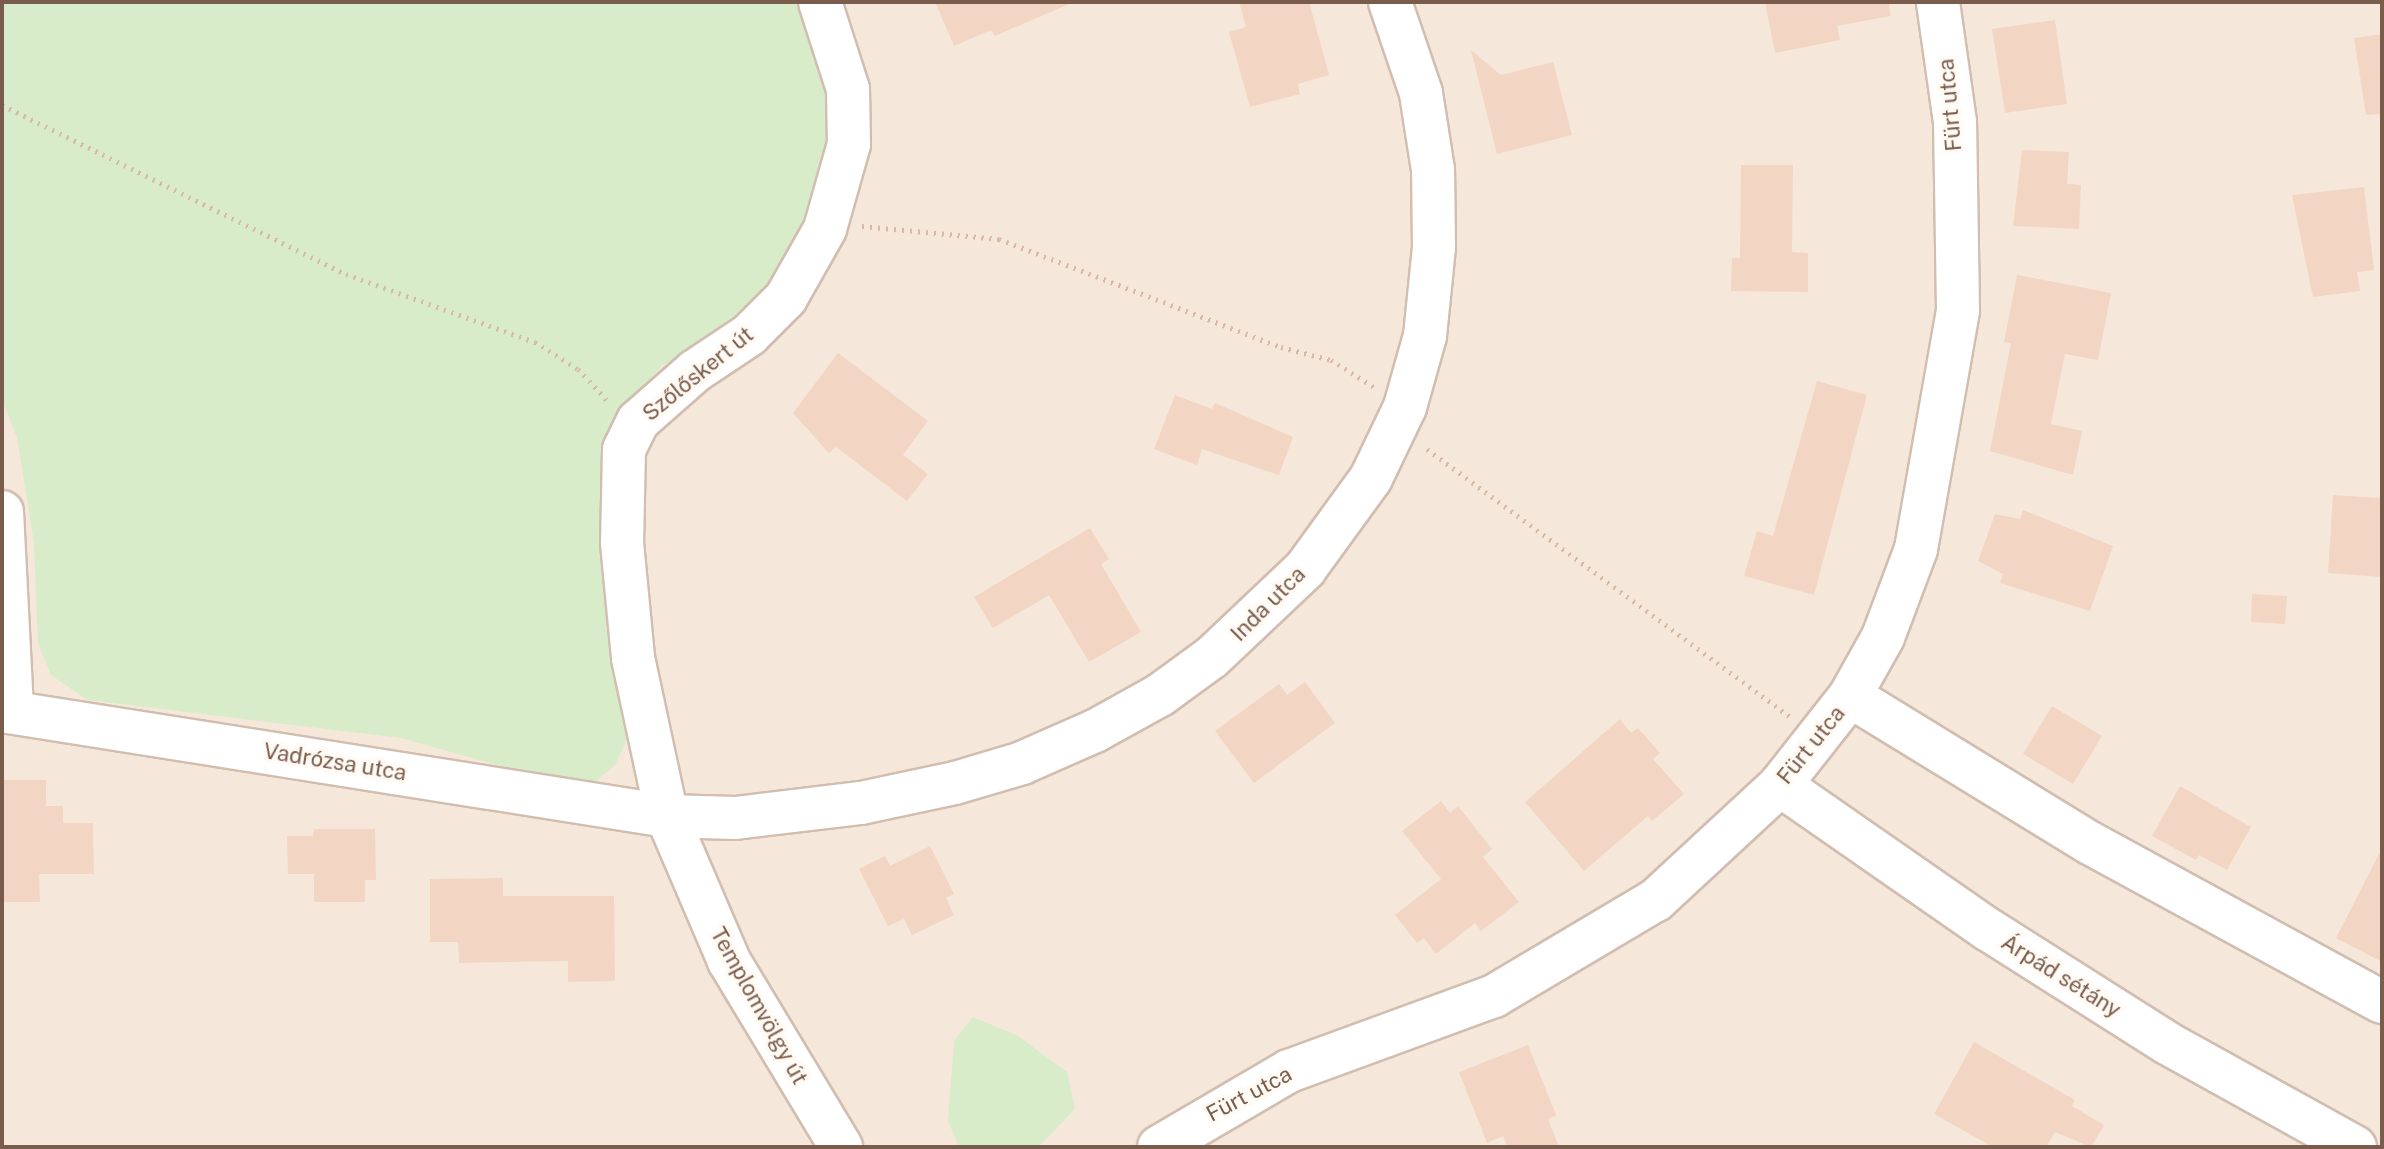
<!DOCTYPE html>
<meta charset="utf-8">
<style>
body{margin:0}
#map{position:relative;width:2384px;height:1149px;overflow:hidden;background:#fdf6ec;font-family:"Public Sans",sans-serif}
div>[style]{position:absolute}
.residential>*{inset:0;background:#f5e8da}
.green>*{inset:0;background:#d8ecc9}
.building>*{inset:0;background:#f3d5c3}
.path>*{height:5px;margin-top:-2.5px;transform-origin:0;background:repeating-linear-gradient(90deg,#d9b8a5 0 2px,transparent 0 8px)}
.roads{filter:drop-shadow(2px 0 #d1beb0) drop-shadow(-2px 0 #d1beb0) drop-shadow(0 2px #d1beb0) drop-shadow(0 -2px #d1beb0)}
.minor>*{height:42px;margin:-21px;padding:0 21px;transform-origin:21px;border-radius:21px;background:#fff}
span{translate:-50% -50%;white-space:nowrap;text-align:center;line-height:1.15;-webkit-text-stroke:7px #fffaf3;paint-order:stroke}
.street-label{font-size:22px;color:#7a5c4d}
.frame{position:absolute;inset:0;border:4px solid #7a5c4d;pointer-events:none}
</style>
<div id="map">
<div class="residential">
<i style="clip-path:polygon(2px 2px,2382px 2px,2382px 1147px,2px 1147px)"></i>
</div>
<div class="green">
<i style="clip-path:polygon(2px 2px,804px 2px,828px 72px,833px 134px,802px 237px,763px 292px,717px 337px,663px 365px,625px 406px,618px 679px,628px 737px,615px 765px,596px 781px,565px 784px,401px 738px,87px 700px,51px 675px,38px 644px,34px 543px,17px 438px,2px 400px)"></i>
<i style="clip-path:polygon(973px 1017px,1018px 1036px,1067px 1072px,1075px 1109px,1038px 1147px,959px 1147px,948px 1121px,954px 1041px)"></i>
</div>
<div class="building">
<i style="clip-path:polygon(935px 2px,1074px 2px,995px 36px,991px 30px,954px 46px)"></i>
<i style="clip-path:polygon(1239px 2px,1309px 2px,1329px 75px,1298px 84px,1300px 94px,1250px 107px,1229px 32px,1246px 27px)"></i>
<i style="clip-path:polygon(1765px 2px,1889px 2px,1890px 16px,1837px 26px,1840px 40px,1775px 53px)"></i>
<i style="clip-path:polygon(2055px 20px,2067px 104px,2005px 113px,1992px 29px)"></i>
<i style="clip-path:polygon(2382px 34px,2382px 114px,2366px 115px,2354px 38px)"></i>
<i style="clip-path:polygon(1471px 50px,1501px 75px,1553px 62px,1572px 135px,1497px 154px)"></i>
<i style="clip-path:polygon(2022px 150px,2069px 152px,2067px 184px,2081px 185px,2079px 229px,2013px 226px)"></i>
<i style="clip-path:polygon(1741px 165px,1793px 165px,1792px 252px,1808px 253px,1808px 292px,1731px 291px,1732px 258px,1740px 258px)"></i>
<i style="clip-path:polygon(2364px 187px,2374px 270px,2357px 272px,2360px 291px,2313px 297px,2292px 195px)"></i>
<i style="clip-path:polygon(2017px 275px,2111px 293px,2098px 360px,2065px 354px,2051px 424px,2082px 431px,2073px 475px,1990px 451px,2011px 343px,2004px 342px)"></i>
<i style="clip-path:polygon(838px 353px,928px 421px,903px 455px,928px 474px,907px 501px,836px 447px,829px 453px,793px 413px)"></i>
<i style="clip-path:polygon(1817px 381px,1867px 395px,1814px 595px,1744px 576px,1757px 531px,1773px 536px)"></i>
<i style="clip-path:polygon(1175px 395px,1212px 409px,1215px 403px,1293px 437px,1279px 475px,1202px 449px,1197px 465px,1154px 449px)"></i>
<i style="clip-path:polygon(2333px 495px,2382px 498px,2382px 577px,2328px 573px)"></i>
<i style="clip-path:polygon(2023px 510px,2113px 546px,2090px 611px,2000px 583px,2003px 574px,1978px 561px,1995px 514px,2020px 519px)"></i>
<i style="clip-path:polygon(1090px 528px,1109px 559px,1101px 564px,1141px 632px,1089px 662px,1049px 595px,993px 628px,974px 597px)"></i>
<i style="clip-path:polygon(2252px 594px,2287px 596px,2285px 624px,2251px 622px)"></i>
<i style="clip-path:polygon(1305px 682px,1335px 723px,1254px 783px,1215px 731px,1279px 684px,1287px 695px)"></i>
<i style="clip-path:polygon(2052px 706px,2102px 736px,2073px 784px,2023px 754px)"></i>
<i style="clip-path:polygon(1620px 719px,1631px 733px,1638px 728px,1660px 753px,1653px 759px,1684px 794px,1652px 821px,1648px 816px,1584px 871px,1525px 802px)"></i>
<i style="clip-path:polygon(2px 780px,46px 780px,46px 806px,63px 806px,63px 823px,93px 823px,94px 874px,39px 874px,40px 902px,2px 902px)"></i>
<i style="clip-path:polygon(2180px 786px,2251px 827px,2227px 870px,2199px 855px,2196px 860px,2152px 836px)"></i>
<i style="clip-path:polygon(1441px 801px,1450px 813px,1458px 806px,1492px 849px,1483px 857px,1519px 902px,1481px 931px,1475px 923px,1436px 954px,1424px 938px,1417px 943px,1395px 915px,1441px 879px,1402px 831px)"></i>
<i style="clip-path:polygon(314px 829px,375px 829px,376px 880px,365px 880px,365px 902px,314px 902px,314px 874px,288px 874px,287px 836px,313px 836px)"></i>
<i style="clip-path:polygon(930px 846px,954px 894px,946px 898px,954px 915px,912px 935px,904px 919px,888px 926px,859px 869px,885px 856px,890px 866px)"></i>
<i style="clip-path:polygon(2382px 848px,2382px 962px,2336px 938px)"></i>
<i style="clip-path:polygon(503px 878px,503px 896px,614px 896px,615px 981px,568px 982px,568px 961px,459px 963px,458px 942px,430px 942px,430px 879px)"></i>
<i style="clip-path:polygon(1974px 1042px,2075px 1100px,2072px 1106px,2104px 1125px,2091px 1147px,2055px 1132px,2046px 1147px,1993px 1147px,1934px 1114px)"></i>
<i style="clip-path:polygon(1528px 1045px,1556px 1115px,1548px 1119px,1559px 1147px,1508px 1147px,1503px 1136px,1487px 1143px,1459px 1072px)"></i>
</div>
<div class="path">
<i style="left:2px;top:105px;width:383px;rotate:26.2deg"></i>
<i style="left:346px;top:274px;width:201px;rotate:19.8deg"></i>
<i style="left:535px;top:342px;width:51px;rotate:32.1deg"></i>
<i style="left:578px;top:369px;width:42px;rotate:46.9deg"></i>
<i style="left:862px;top:226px;width:138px;rotate:5.4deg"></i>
<i style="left:999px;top:239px;width:302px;rotate:21deg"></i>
<i style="left:1281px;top:347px;width:52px;rotate:14.6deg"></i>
<i style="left:1331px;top:360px;width:51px;rotate:32.1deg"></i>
<i style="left:1427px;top:449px;width:450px;rotate:36.4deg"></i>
</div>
<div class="roads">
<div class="minor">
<i style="left:820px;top:2px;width:91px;rotate:72.2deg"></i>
<i style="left:848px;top:89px;width:55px;rotate:89deg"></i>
<i style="left:849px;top:144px;width:88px;rotate:105.8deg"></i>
<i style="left:825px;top:229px;width:79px;rotate:119.5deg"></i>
<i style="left:786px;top:298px;width:52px;rotate:135deg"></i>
<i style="left:749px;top:335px;width:65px;rotate:146.3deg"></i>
<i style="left:695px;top:371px;width:76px;rotate:138.7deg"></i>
<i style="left:638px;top:421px;width:32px;rotate:116deg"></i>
<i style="left:624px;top:450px;width:93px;rotate:91.2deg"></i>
<i style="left:622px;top:543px;width:116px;rotate:84.5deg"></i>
<i style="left:633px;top:658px;width:162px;rotate:77.9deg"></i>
<i style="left:667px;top:816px;width:158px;rotate:66.8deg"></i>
<i style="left:729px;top:961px;width:217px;rotate:58.9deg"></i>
<i style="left:2px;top:512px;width:200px;rotate:87.1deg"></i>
<i style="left:1850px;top:696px;width:281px;rotate:31.5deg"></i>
<i style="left:2090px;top:843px;width:332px;rotate:28.6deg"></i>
<i style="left:2px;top:711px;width:673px;rotate:8.97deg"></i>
<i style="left:667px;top:816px;width:68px;rotate:1.7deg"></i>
<i style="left:735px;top:818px;width:127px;rotate:-6.8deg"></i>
<i style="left:861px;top:803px;width:96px;rotate:-12deg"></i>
<i style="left:955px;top:783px;width:70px;rotate:-16.6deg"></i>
<i style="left:1022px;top:763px;width:80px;rotate:-23.7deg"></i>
<i style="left:1095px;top:731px;width:74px;rotate:-29deg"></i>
<i style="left:1160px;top:695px;width:64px;rotate:-36.2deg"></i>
<i style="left:1212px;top:657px;width:128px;rotate:-43.4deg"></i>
<i style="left:1305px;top:569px;width:112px;rotate:-54deg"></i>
<i style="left:1371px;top:478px;width:79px;rotate:-64.4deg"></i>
<i style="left:1405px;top:407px;width:74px;rotate:-74.3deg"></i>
<i style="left:1425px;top:336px;width:89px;rotate:-84.2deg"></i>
<i style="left:1434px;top:247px;width:77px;rotate:-90.7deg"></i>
<i style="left:1433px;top:170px;width:78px;rotate:-98.9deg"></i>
<i style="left:1421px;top:93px;width:96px;rotate:-108.8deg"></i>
<i style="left:1780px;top:785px;width:254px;rotate:34.8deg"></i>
<i style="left:1989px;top:930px;width:211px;rotate:32.4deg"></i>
<i style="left:2167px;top:1043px;width:215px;rotate:29deg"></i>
<i style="left:1159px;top:1147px;width:151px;rotate:-30.3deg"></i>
<i style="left:1289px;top:1071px;width:218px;rotate:-20.1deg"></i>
<i style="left:1494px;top:996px;width:188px;rotate:-30.7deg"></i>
<i style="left:1656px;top:900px;width:169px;rotate:-42.8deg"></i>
<i style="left:1780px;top:785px;width:113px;rotate:-51.8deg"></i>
<i style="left:1850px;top:696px;width:68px;rotate:-60.8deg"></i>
<i style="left:1883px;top:637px;width:94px;rotate:-69.4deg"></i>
<i style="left:1916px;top:549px;width:243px;rotate:-80deg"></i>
<i style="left:1958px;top:310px;width:188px;rotate:-90.9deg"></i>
<i style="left:1955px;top:122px;width:121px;rotate:-98.1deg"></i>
</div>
</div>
<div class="street-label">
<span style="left:1950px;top:105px;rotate:-95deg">Fürt utca</span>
<span style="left:698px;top:374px;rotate:-39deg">Szőlőskert út</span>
<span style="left:1268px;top:604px;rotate:-45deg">Inda utca</span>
<span style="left:1811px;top:745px;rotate:-51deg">Fürt utca</span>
<span style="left:335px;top:762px;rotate:9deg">Vadrózsa utca</span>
<span style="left:2061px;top:976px;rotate:32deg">Árpád sétány</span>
<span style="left:759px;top:1006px;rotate:61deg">Templomvölgy út</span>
<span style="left:1249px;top:1094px;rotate:-28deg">Fürt utca</span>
</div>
<div class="frame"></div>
</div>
